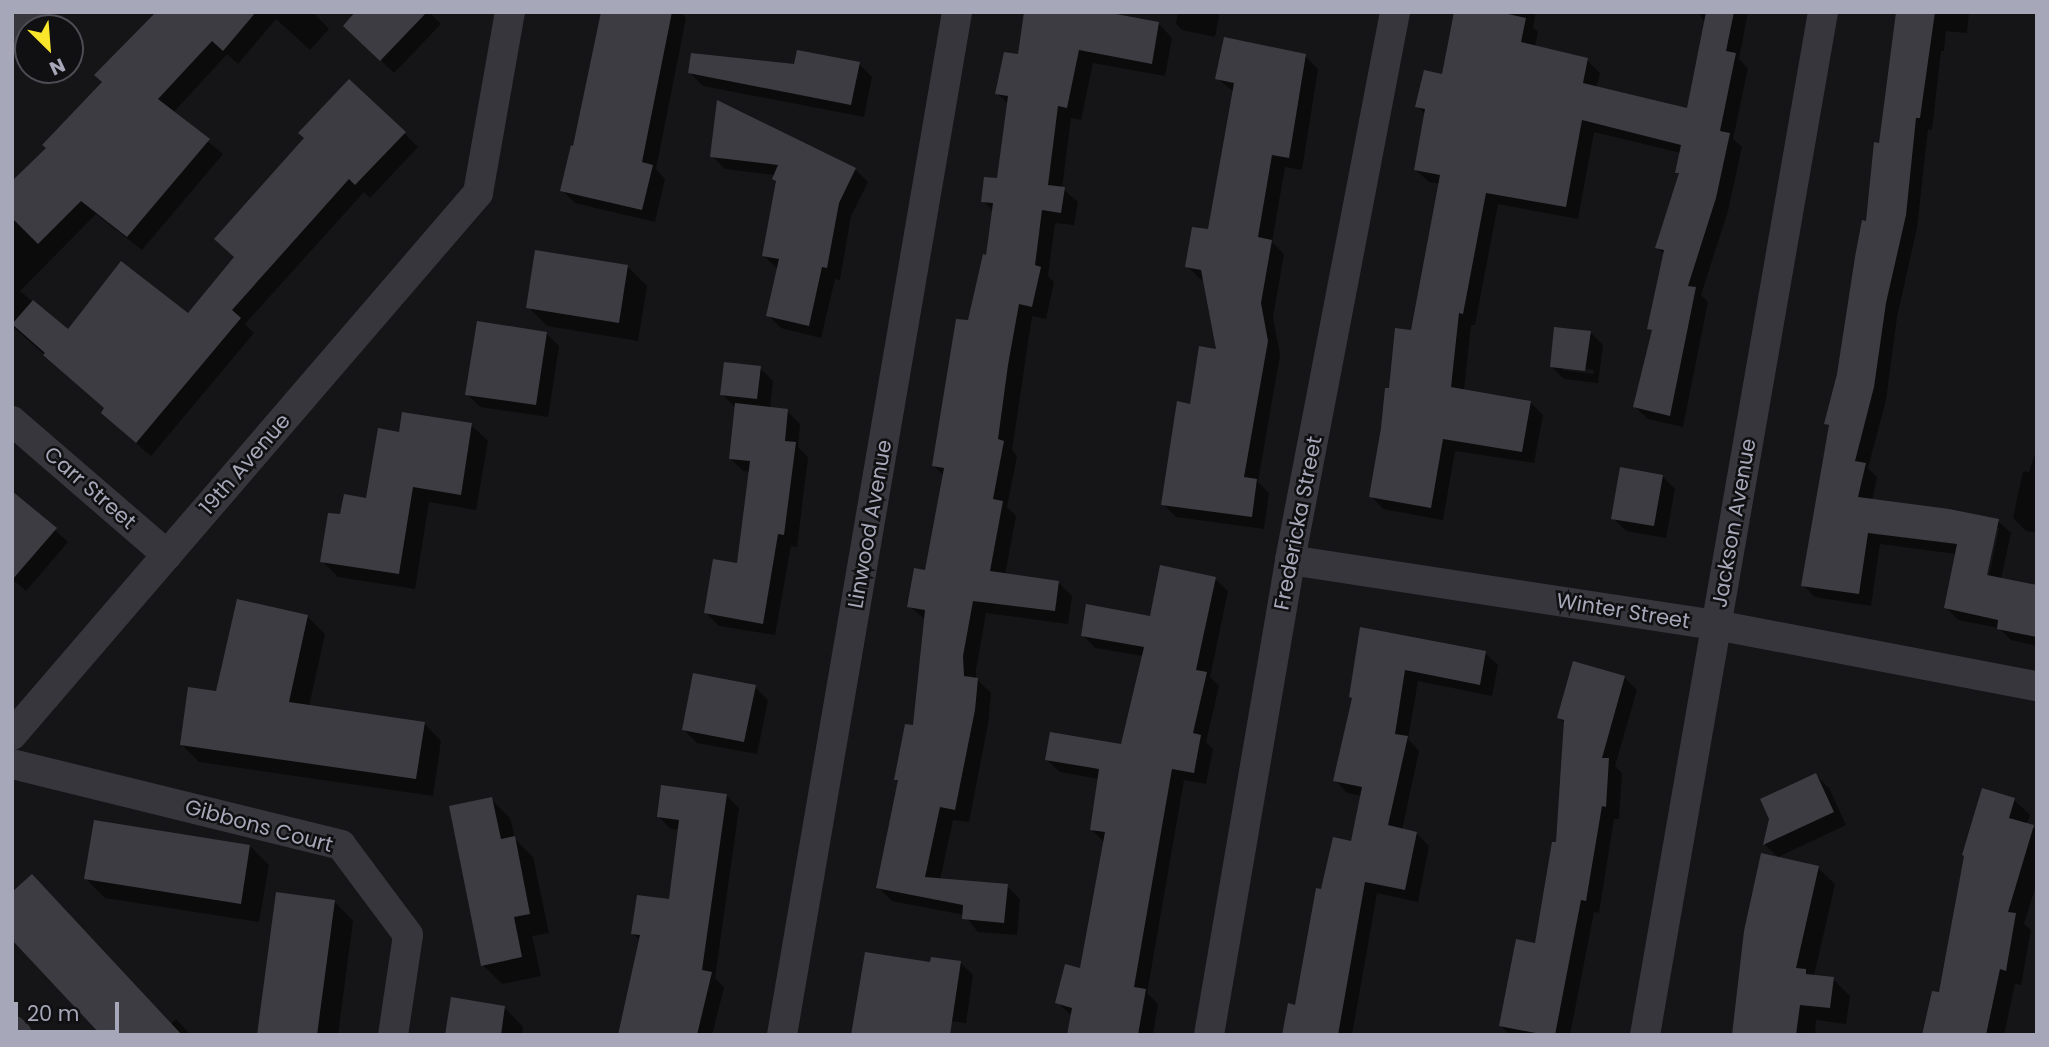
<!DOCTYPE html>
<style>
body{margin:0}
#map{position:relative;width:2049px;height:1047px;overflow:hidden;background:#151517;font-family:Poppins,sans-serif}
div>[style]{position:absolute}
.shadow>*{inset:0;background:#0007}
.building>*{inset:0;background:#3d3c42}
.minor>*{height:30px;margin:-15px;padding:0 15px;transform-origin:15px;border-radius:15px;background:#36363c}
span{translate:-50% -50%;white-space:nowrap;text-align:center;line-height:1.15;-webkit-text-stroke:5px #101012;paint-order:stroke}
.street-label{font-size:21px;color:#a6a7b8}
.frame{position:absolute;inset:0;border:14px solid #a6a7b8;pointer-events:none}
.north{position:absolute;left:14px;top:14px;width:70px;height:70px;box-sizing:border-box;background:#101012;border:2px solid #4c4c54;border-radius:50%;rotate:155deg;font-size:19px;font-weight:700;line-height:28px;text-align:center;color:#a6a7b8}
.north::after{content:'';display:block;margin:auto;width:24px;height:32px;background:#f9e62b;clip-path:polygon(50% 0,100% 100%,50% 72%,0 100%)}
.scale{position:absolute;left:14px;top:1002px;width:105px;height:32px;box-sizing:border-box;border:4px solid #a6a7b8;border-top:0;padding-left:9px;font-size:21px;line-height:24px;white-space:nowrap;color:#a6a7b8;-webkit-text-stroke:5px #101012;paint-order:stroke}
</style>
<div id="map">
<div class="shadow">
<i style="clip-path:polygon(158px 12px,313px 12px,329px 29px,310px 50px,276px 19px,238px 64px,227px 54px,173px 113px,223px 154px,142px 250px,96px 214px,20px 291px,68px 332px,188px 315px,236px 258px,404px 133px,418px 147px,370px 198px,364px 192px,245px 324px,254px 333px,151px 456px,117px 427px,106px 409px,12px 326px,12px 184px,48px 148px,104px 83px,97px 75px,129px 40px,132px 43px)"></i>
<i style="clip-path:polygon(358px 12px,429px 12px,441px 24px,394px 73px,345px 26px)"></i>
<i style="clip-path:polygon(603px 12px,681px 12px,686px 18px,656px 169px,665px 179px,655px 222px,575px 203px,562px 190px,575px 148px)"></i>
<i style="clip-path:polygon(1178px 12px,1220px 12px,1215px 37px,1182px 30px,1176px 24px)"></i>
<i style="clip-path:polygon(1456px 12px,1536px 12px,1533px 27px,1538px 32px,1535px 47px,1587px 60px,1600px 73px,1596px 88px,1688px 110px,1706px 24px,1698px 12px,1748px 12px,1739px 59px,1748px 68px,1733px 139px,1742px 147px,1728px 211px,1701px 295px,1708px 302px,1683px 427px,1648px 419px,1635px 407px,1653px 332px,1649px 328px,1665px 255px,1657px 247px,1680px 175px,1677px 172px,1681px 153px,1594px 132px,1578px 219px,1498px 204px,1475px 325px,1471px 325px,1464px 391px,1530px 402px,1543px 415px,1534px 463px,1455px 451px,1443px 520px,1383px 509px,1371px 496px,1391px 390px,1413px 331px,1440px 184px,1429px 182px,1416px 170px,1426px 115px,1417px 106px,1443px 76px)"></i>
<i style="clip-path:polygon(evenodd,1897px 12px,1969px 12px,1967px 33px,1946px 31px,1944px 51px,1941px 51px,1932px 130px,1928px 129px,1917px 228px,1897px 317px,1886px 400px,1868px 468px,1877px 477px,1872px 501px,1998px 521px,2011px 533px,2001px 579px,2037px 587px,2037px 646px,2011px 640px,1999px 628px,1958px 620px,1946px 607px,1956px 554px,1880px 544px,1871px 606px,1815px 597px,1803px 585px,1830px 428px,1826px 423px,1839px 374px,1881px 144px,1897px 12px,1995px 528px,1999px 528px,1987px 584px,1983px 583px,1995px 528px)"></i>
<i style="clip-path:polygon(1159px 24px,1172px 38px,1165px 76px,1093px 63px,1081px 120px,1071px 118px,1062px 188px,1078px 202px,1074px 225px,1055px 223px,1048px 276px,1054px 282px,1046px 319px,1032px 316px,1012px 450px,1017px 456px,1007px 507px,1016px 516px,1005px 575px,1058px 582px,1072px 596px,1068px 624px,986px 613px,976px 670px,976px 679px,991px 693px,988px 724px,969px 822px,953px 820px,940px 880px,1007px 886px,1020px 899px,1017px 935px,978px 932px,964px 915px,892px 901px,878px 887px,899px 782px,896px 779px,915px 727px,926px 620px,909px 606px,926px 572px,944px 476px,934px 466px,988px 257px,994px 212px,983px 201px,998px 180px,1009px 105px,997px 93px,1019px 56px)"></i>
<i style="clip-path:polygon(1305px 56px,1318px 69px,1302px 170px,1285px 167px,1272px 242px,1284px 254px,1273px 317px,1280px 355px,1258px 482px,1269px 493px,1264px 529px,1176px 517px,1163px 504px,1191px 406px,1218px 351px,1205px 280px,1200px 279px,1187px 266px,1209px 231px,1234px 92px,1217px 78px)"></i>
<i style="clip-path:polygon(859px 64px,872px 77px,864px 117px,703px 86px,690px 73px)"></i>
<i style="clip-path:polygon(712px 156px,855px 169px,868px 182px,851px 216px,840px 280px,835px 279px,821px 338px,781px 328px,768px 315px,778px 269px,764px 256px,777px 182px,775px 175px,725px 169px)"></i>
<i style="clip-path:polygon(628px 267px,647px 286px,638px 341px,547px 326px,528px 307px)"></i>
<i style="clip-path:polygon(evenodd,1590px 332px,1603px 345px,1598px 383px,1564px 379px,1551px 366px,1590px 332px,1563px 366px,1594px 370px,1594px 374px,1563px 370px,1563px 366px)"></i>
<i style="clip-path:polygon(546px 333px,559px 346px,548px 417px,480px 407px,467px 394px)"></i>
<i style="clip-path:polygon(760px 368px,773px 381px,770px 409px,787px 411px,800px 424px,798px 447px,808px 457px,797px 547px,791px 546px,775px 635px,719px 626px,706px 613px,739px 565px,751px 472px,743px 471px,730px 458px,735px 407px,722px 394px)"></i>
<i style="clip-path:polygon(471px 425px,488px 441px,476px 510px,429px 502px,415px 589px,338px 577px,322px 561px,342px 516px,368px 500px,400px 434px)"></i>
<i style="clip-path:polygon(2037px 448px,2037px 533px,2026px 531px,2013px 518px,2023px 471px,2029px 472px)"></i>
<i style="clip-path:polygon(1662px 476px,1675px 489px,1666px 538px,1626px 531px,1613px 518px)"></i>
<i style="clip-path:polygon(55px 530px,68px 542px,26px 591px,12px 579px)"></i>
<i style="clip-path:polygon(1215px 579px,1228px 591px,1210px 677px,1219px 686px,1206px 742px,1213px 749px,1206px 784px,1184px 780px,1147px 993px,1158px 1004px,1153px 1035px,1068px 1035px,1072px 1016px,1057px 1002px,1081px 970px,1105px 843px,1092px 830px,1099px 779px,1060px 772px,1047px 760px,1122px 746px,1143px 656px,1095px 648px,1083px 635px,1151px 618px)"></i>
<i style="clip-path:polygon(308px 617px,325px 634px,309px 706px,424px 723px,441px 741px,433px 796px,199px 762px,181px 744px,218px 693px)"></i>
<i style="clip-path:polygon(1362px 629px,1485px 653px,1498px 665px,1492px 696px,1418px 681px,1408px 739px,1419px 751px,1402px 830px,1416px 833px,1429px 846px,1418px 902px,1377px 893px,1352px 1035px,1284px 1035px,1296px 1007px,1323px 892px,1352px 843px,1362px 796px,1347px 793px,1335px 780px,1353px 699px,1350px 697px)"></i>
<i style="clip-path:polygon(1624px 677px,1637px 690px,1615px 766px,1622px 773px,1619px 819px,1614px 819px,1599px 913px,1594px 912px,1570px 1035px,1510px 1035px,1501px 1026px,1536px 945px,1557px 844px,1566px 724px,1559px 717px)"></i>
<i style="clip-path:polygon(755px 687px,768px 700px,757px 754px,697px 743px,684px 730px)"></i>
<i style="clip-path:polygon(1816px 776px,1829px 788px,1846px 825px,1778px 857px,1765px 845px,1771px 818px)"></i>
<i style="clip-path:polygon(726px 795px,739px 808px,715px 978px,724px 987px,712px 1035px,619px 1035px,641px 941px,632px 933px,670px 901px,680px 830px,671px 829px,658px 816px)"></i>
<i style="clip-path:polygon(491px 799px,510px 818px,515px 839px,533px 857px,549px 933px,532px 936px,541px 976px,502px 984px,483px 965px)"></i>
<i style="clip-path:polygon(2014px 800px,2030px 815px,2027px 824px,2037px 830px,2037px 882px,2024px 924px,2031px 930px,2021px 985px,2015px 984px,2004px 1035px,1924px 1035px)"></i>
<i style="clip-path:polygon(250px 846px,269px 865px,259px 922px,105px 898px,86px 879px)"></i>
<i style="clip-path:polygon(1818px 868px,1835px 884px,1814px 976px,1833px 979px,1850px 996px,1846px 1024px,1816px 1020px,1815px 1035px,1734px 1035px)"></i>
<i style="clip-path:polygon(334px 901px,353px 921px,338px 1035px,259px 1035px)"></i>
<i style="clip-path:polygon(960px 962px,973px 975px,966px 1023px,928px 1018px,932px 963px)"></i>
<i style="clip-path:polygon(504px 1007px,523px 1027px,522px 1035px,447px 1035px)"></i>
<i style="clip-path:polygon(176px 1019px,191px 1035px,104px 1035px,171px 1024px)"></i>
</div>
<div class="building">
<i style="clip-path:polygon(156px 12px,256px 12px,223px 51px,212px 41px,158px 99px,210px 139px,127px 237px,81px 201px,38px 244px,12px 218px,12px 181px,46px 148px,42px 145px,102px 82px,94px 75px)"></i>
<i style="clip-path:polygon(355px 12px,427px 12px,380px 61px,343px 26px)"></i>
<i style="clip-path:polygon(601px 12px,672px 12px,642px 162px,653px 165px,642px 210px,560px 191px,571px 145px,573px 146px)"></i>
<i style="clip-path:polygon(1024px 12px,1105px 12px,1159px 22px,1152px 64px,1079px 50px,1067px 108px,1058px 106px,1048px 185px,1065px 187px,1061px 213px,1042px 210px,1035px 265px,1041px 267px,1032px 307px,1019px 304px,1008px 365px,998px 439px,1004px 441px,993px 499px,1003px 501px,990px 571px,1059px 581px,1055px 611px,973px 601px,963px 656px,964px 676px,978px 678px,975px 710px,955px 810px,940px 807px,925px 877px,1008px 884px,1004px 923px,962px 919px,963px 905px,876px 888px,898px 780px,894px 780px,905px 724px,913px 725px,925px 610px,907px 607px,914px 568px,925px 570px,944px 468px,932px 466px,956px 319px,968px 320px,983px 254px,986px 255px,993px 203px,981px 202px,984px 177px,997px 178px,1008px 96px,995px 94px,1004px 52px,1018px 54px)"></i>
<i style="clip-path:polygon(1454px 12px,1499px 12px,1526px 18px,1521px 42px,1588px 58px,1583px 83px,1687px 108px,1706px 12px,1734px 12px,1726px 51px,1736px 53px,1720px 131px,1730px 133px,1716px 198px,1688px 286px,1696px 287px,1670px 416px,1633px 407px,1652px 330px,1647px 329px,1664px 250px,1655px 248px,1679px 173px,1675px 173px,1681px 145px,1582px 120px,1566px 207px,1486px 193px,1463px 314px,1459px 313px,1451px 387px,1531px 401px,1522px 452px,1443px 439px,1431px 508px,1369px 497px,1381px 428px,1385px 388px,1389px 388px,1395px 328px,1411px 330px,1440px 175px,1414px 170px,1425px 109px,1415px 107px,1424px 70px,1442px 74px)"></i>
<i style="clip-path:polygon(1896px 12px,1935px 12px,1920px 118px,1916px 118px,1906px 215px,1886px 303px,1874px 387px,1855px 461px,1866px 463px,1858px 497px,1949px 509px,1999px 519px,1987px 575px,2037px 585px,2037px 637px,1997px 629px,1998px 620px,1944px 608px,1957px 544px,1868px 533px,1859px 594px,1801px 586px,1829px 425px,1824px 424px,1837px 374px,1855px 257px,1862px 220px,1866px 221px,1874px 142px,1879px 143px)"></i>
<i style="clip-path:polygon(1224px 37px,1306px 54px,1289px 158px,1272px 155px,1258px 237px,1272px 240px,1261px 303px,1268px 341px,1244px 477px,1257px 479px,1252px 517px,1161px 505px,1177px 401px,1190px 404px,1199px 346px,1216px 349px,1201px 270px,1185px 267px,1192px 227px,1208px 229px,1234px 83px,1215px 79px)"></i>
<i style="clip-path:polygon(797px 50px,860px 62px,851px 105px,688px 73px,691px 53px,794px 64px)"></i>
<i style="clip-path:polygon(349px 79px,406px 132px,355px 185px,349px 179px,232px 310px,241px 318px,136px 443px,101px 413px,104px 408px,43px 355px,45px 353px,12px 324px,33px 300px,68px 329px,121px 261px,188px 313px,234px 257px,214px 239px,304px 138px,298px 133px)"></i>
<i style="clip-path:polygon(717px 100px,856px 168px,839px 203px,827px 268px,822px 267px,809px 326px,766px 316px,779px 259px,762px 256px,776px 181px,772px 179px,778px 165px,710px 157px)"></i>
<i style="clip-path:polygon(535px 250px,628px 265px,619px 323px,526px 308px)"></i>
<i style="clip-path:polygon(477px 321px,547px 332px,536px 405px,465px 395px)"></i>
<i style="clip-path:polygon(1554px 327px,1591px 331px,1585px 371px,1550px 367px)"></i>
<i style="clip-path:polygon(724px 362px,761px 366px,757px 399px,720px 395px)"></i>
<i style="clip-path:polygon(735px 403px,788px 409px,785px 441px,796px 442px,784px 535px,778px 534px,763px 624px,704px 613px,713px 559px,737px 563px,750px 461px,729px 459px)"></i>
<i style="clip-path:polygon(402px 412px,472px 423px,461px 495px,413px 487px,399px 574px,320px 562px,328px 513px,340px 514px,344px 494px,366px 498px,378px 428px,399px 432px)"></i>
<i style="clip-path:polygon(1620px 467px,1663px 475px,1654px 526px,1611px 519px)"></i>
<i style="clip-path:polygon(12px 491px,57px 528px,12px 580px)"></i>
<i style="clip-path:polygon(1160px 565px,1216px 577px,1196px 670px,1207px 672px,1193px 733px,1201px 735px,1194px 773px,1172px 769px,1134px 987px,1146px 989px,1138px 1035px,1067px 1035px,1072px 1008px,1055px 1003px,1065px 964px,1080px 968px,1105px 832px,1090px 830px,1099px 769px,1045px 760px,1050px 732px,1121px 744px,1144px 647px,1081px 636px,1086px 604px,1150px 616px)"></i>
<i style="clip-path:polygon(237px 599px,308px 615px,289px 702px,425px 722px,416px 779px,180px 745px,188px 687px,216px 691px)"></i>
<i style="clip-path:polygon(1360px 627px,1486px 651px,1480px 685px,1405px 670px,1395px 734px,1408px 736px,1388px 825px,1417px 832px,1405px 890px,1365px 882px,1338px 1035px,1282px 1035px,1288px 1003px,1295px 1005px,1316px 888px,1321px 889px,1333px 837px,1351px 841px,1362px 787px,1333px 781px,1352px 698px,1349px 697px)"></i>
<i style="clip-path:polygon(1573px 661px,1625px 676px,1602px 758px,1609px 758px,1606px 807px,1602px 806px,1586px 901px,1581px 900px,1555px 1035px,1546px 1035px,1499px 1026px,1516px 939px,1535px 943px,1552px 842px,1556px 842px,1564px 720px,1557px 718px)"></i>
<i style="clip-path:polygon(693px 673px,756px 685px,744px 742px,682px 730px)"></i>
<i style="clip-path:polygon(1816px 773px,1834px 812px,1763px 845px,1769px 819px,1760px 799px)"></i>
<i style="clip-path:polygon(661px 785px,727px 794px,702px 970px,712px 972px,697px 1035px,618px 1035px,640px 935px,631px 934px,637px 895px,669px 899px,679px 820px,657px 817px)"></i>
<i style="clip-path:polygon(1982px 788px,2015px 798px,2009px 818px,2034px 825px,2008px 912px,2016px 913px,2006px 971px,2000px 969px,1986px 1035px,1922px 1035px,1932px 991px,1939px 992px,1964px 856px,1962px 855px)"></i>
<i style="clip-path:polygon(492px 797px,501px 839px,515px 836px,530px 914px,514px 917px,522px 957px,481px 966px,449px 806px)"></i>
<i style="clip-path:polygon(94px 820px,250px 845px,241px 904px,84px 879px)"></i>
<i style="clip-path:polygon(1761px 853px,1819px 866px,1796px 968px,1806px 969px,1806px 974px,1834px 977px,1830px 1008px,1800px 1005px,1796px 1035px,1732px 1035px,1744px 931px)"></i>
<i style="clip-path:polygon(32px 874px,99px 946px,182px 1035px,101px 1035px,12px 940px,12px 892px)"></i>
<i style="clip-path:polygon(276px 892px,335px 900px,317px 1035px,257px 1035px)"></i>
<i style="clip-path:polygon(865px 952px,930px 962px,931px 957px,961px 961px,950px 1035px,851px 1035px)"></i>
<i style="clip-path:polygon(451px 997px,505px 1006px,501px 1035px,445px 1035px)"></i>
</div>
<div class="minor">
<i style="left:12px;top:37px;width:33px;rotate:-49deg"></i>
<i style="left:12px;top:421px;width:205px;rotate:40.8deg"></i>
<i style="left:1290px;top:560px;width:431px;rotate:8.7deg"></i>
<i style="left:1716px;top:625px;width:327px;rotate:10.8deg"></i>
<i style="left:12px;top:735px;width:715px;rotate:-49.31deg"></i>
<i style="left:478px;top:193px;width:184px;rotate:-80deg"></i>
<i style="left:12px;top:764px;width:339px;rotate:13.8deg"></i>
<i style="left:341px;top:845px;width:112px;rotate:53.3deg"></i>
<i style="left:408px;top:935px;width:101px;rotate:98.5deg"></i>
<i style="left:12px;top:1030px;width:7px;rotate:45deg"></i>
<i style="left:782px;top:1035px;width:1038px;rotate:-80.29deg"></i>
<i style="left:1209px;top:1035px;width:482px;rotate:-80.3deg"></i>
<i style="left:1290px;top:560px;width:558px;rotate:-79.15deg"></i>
<i style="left:1645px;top:1035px;width:1038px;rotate:-80.13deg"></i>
</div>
<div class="street-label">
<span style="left:245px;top:464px;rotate:-49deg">19th Avenue</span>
<span style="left:90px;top:488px;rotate:41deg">Carr Street</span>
<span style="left:1298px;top:523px;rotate:-79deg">Fredericka Street</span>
<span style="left:1734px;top:523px;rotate:-80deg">Jackson Avenue</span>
<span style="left:870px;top:524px;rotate:-80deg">Linwood Avenue</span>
<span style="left:1623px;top:611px;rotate:9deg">Winter Street</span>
<span style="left:259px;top:826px;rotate:15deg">Gibbons Court</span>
</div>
<div class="frame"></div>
<div class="north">N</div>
<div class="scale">20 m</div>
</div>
